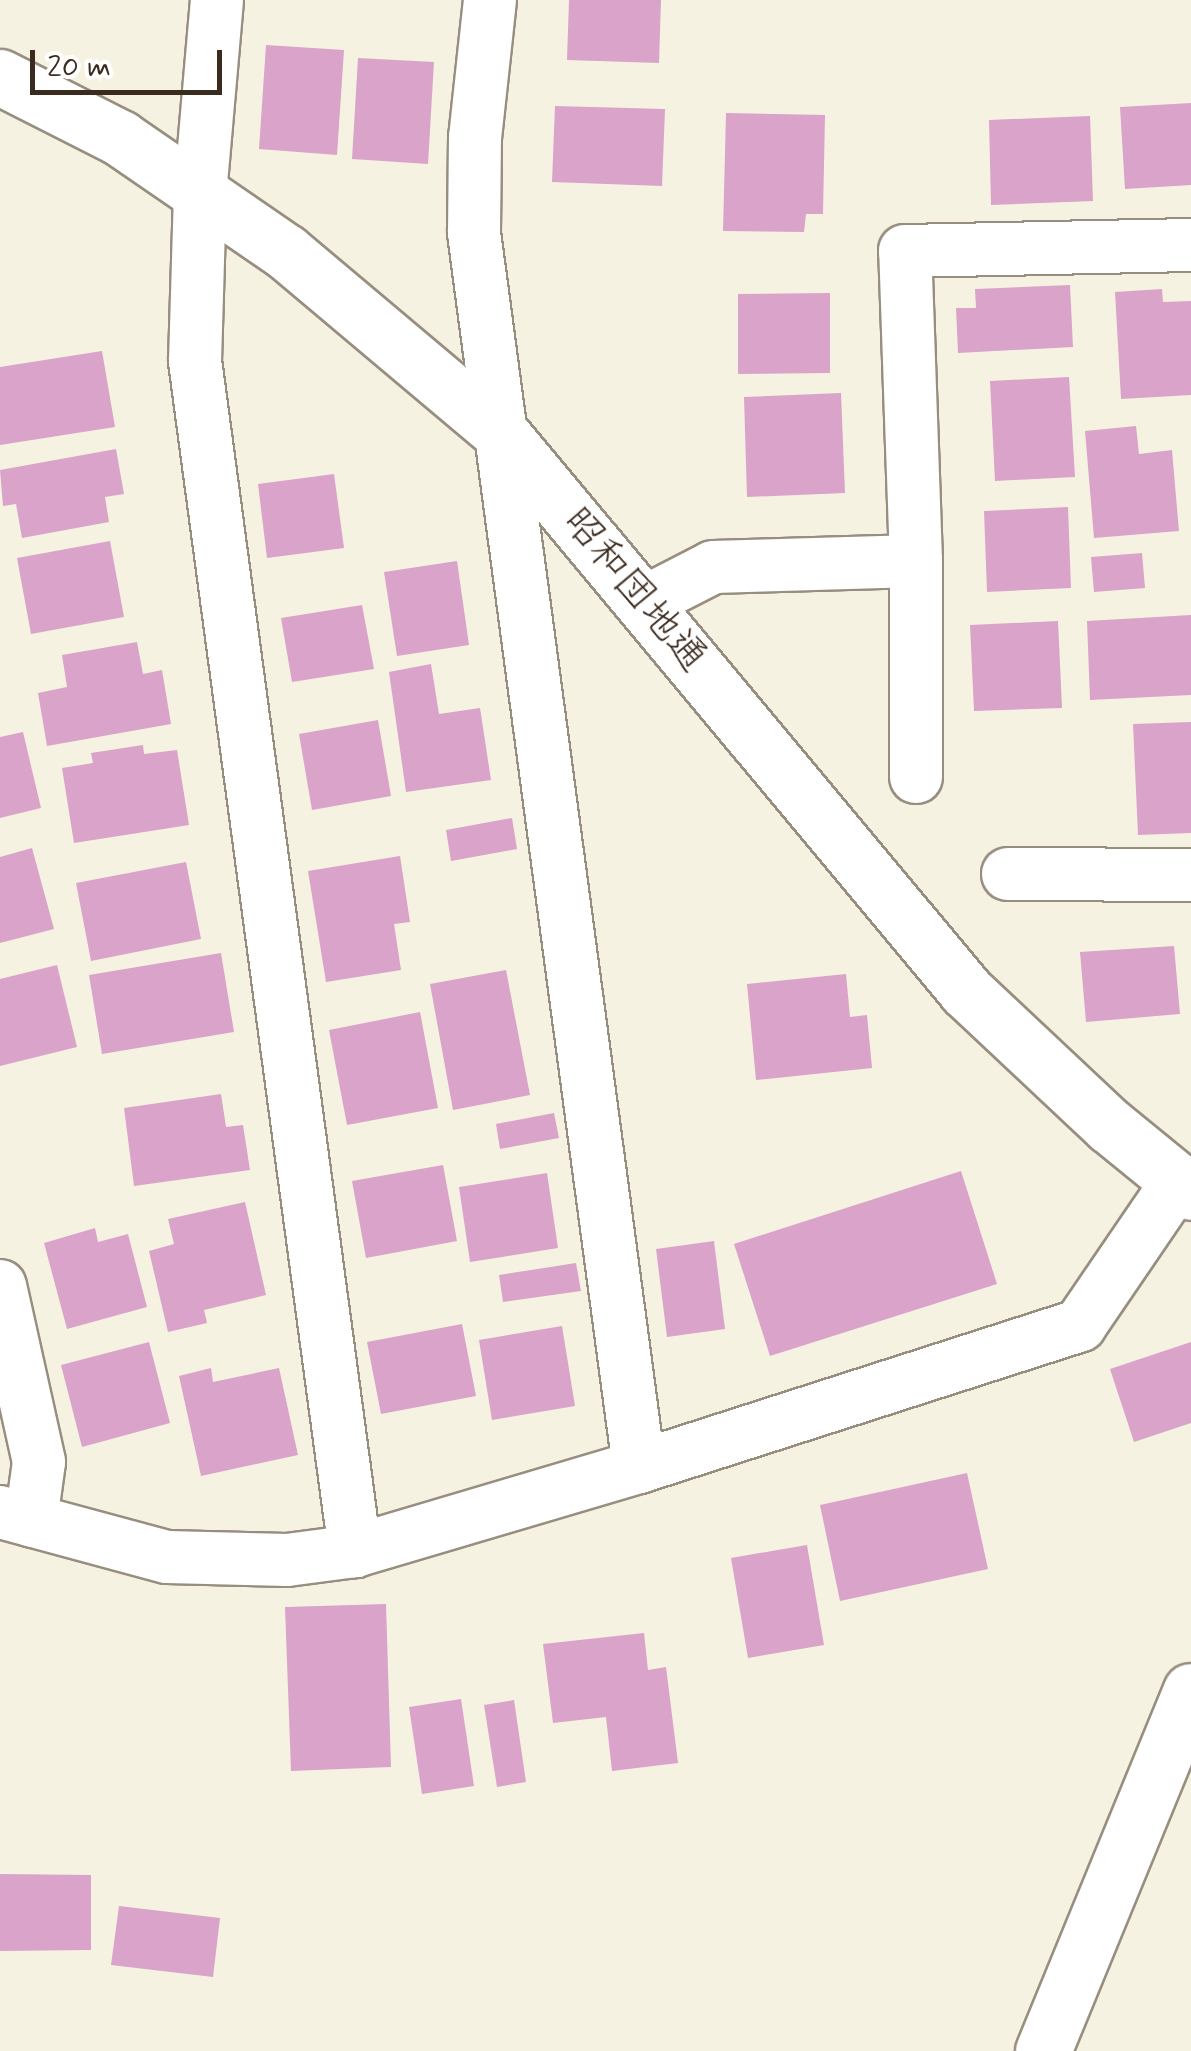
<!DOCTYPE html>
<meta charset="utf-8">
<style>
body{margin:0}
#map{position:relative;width:1191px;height:2051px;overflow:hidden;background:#f6f2e2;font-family:Mynerve,"Klee One",sans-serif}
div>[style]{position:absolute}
.building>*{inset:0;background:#d9a3ca}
.roads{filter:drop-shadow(2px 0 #988e80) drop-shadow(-2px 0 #988e80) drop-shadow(0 2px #988e80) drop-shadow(0 -2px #988e80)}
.minor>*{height:52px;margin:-26px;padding:0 26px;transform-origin:26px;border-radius:26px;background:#fff}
.tertiary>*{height:55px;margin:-27.5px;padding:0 27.5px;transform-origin:27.5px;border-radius:27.5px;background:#fff}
span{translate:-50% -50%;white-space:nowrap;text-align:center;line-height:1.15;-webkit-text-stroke:10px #fff;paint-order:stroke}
.street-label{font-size:40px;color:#3b2a1e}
.scale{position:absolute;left:30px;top:50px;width:192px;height:45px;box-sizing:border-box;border:5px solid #3b2a1e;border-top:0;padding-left:12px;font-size:30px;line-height:35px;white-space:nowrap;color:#3b2a1e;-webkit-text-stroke:8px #fff;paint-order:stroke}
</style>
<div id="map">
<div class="building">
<i style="clip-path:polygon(569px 0,661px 0,659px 63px,567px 60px)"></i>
<i style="clip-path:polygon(266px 45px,344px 50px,337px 155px,259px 149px)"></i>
<i style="clip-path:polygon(358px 58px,434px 62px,428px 164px,352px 159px)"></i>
<i style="clip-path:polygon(1191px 103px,1191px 185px,1125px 189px,1120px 107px)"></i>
<i style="clip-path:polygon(555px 106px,665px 109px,662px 186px,552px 182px)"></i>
<i style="clip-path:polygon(726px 113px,825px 115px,823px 214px,806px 214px,804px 232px,723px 231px)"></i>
<i style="clip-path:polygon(1090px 116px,1093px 201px,991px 205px,989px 120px)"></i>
<i style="clip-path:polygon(1070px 285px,1073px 347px,958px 353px,956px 308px,976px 308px,975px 289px)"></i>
<i style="clip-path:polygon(1162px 289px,1163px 302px,1191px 301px,1191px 395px,1121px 399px,1115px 292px)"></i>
<i style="clip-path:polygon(830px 293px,830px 373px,738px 374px,738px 294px)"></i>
<i style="clip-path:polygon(102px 351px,115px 427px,0 445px,0 367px)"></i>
<i style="clip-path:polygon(1069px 377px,1075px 477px,995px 481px,990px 381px)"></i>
<i style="clip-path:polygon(841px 393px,845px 493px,747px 497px,744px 397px)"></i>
<i style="clip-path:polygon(1136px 426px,1139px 454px,1172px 450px,1179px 531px,1094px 538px,1085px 431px)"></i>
<i style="clip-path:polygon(116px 449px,124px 494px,105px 497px,109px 522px,22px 538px,16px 504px,3px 506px,0 470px)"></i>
<i style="clip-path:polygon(334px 474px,344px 548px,267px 558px,258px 484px)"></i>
<i style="clip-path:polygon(1068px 507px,1071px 588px,987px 592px,984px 511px)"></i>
<i style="clip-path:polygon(110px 541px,124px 617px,31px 634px,17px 558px)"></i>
<i style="clip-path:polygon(1142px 553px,1145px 588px,1094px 592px,1091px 557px)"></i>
<i style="clip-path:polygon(457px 561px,469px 645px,397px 656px,384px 572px)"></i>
<i style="clip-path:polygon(362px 605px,374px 669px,292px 682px,281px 618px)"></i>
<i style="clip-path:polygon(1191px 615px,1191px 695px,1090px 700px,1087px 621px)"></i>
<i style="clip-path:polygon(1058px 621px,1062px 708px,974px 711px,970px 625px)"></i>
<i style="clip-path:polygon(137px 642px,143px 674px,162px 670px,171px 724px,47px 746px,38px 693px,67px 687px,62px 655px)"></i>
<i style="clip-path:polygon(431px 664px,439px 714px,480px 708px,491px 780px,406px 792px,389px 672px)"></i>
<i style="clip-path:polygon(378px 720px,391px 796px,312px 810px,299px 734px)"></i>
<i style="clip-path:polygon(1191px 722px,1191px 833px,1138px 835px,1133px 724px)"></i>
<i style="clip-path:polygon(23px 732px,41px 808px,0 818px,0 737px)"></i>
<i style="clip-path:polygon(143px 745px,144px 754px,177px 750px,189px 825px,74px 843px,62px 768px,93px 763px,91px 753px)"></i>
<i style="clip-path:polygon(512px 818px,517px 849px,451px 861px,446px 830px)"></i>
<i style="clip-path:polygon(32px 848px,54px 929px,0 943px,0 857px)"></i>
<i style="clip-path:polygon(400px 856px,410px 922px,394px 924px,401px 970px,326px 982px,308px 871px)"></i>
<i style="clip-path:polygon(186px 862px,201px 939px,91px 961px,76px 883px)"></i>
<i style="clip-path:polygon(1174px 946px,1180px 1014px,1086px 1022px,1080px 952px)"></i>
<i style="clip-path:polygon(221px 953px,234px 1032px,102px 1054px,89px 975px)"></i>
<i style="clip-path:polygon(57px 965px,77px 1047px,0 1066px,0 979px)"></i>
<i style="clip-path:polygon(506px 970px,530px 1095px,453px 1110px,430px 984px)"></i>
<i style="clip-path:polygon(846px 974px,850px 1017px,867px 1015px,872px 1068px,756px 1080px,747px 984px)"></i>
<i style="clip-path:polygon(420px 1012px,438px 1108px,347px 1125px,329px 1030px)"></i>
<i style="clip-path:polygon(221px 1094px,226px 1127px,243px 1125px,250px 1170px,134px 1186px,124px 1108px)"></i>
<i style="clip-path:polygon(554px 1113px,559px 1138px,500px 1149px,496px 1124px)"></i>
<i style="clip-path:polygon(443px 1165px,457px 1241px,366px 1258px,352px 1181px)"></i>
<i style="clip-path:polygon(961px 1171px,997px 1284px,770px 1356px,734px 1244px)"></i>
<i style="clip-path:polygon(547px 1173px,558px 1248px,470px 1262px,459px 1187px)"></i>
<i style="clip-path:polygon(245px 1202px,266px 1295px,204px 1310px,207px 1323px,168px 1332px,149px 1251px,174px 1244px,168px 1219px)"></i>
<i style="clip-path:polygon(95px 1228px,98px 1242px,128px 1234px,147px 1307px,67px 1329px,44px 1243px)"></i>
<i style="clip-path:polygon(714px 1241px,725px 1329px,667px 1337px,656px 1249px)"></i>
<i style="clip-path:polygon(576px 1263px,581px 1291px,503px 1302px,499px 1275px)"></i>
<i style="clip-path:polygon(462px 1324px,476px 1396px,381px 1414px,367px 1342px)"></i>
<i style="clip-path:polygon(562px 1326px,575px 1406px,492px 1420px,479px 1340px)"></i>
<i style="clip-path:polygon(149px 1342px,170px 1423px,82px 1447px,61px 1365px)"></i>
<i style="clip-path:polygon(1191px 1342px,1191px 1423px,1134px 1442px,1110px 1369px)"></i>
<i style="clip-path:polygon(211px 1368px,213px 1382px,279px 1368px,298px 1455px,201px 1476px,179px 1376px)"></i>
<i style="clip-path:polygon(967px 1473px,988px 1569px,840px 1601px,820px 1505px)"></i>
<i style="clip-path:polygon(807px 1545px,824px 1645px,748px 1658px,731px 1558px)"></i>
<i style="clip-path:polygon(386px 1604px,391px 1767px,291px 1771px,285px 1607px)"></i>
<i style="clip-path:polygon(644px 1633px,648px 1670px,666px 1667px,678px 1763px,612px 1771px,606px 1717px,553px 1723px,543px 1644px)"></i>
<i style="clip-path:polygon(461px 1699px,474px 1786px,422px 1794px,409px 1707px)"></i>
<i style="clip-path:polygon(514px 1700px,526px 1782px,497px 1787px,484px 1705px)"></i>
<i style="clip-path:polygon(0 1874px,91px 1875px,91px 1950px,0 1951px)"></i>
<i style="clip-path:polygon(119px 1906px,220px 1918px,213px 1977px,111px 1965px)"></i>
</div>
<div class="roads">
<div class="minor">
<i style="left:217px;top:0;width:194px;rotate:95deg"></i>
<i style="left:200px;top:193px;width:168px;rotate:91.7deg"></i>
<i style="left:195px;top:361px;width:1201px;rotate:82.34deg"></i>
<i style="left:490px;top:0;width:138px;rotate:96.2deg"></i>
<i style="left:475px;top:137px;width:96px;rotate:90.6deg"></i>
<i style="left:474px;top:233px;width:1245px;rotate:82.38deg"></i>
<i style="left:645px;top:602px;width:76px;rotate:-27.2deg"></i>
<i style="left:713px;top:567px;width:203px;rotate:-1.7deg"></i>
<i style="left:916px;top:777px;width:216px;rotate:-90deg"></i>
<i style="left:916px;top:561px;width:310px;rotate:-92deg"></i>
<i style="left:905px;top:251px;width:286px;rotate:-1.2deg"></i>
<i style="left:1008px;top:874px;width:183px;rotate:0.3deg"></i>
<i style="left:0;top:1286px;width:180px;rotate:77.5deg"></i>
<i style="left:39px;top:1462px;width:59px;rotate:97.9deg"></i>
<i style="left:0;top:1512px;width:173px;rotate:15.1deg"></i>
<i style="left:167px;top:1557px;width:120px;rotate:1.4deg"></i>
<i style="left:287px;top:1560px;width:69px;rotate:-7.5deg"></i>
<i style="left:355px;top:1551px;width:296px;rotate:-16.5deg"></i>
<i style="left:639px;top:1467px;width:463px;rotate:-17.8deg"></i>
<i style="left:1080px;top:1325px;width:172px;rotate:-55.7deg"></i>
</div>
<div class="tertiary">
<i style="left:0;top:77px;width:135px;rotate:26.9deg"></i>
<i style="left:120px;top:138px;width:201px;rotate:34.5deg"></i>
<i style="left:286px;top:252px;width:280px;rotate:40.1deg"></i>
<i style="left:500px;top:432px;width:728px;rotate:50.18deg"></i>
<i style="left:966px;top:991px;width:197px;rotate:43.2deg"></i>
<i style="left:1110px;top:1126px;width:104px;rotate:39.2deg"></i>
<i style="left:1043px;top:2051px;width:389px;rotate:-67.7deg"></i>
</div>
</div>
<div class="street-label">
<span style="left:634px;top:590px;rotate:50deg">昭和団地通</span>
</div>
<div class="scale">20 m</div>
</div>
